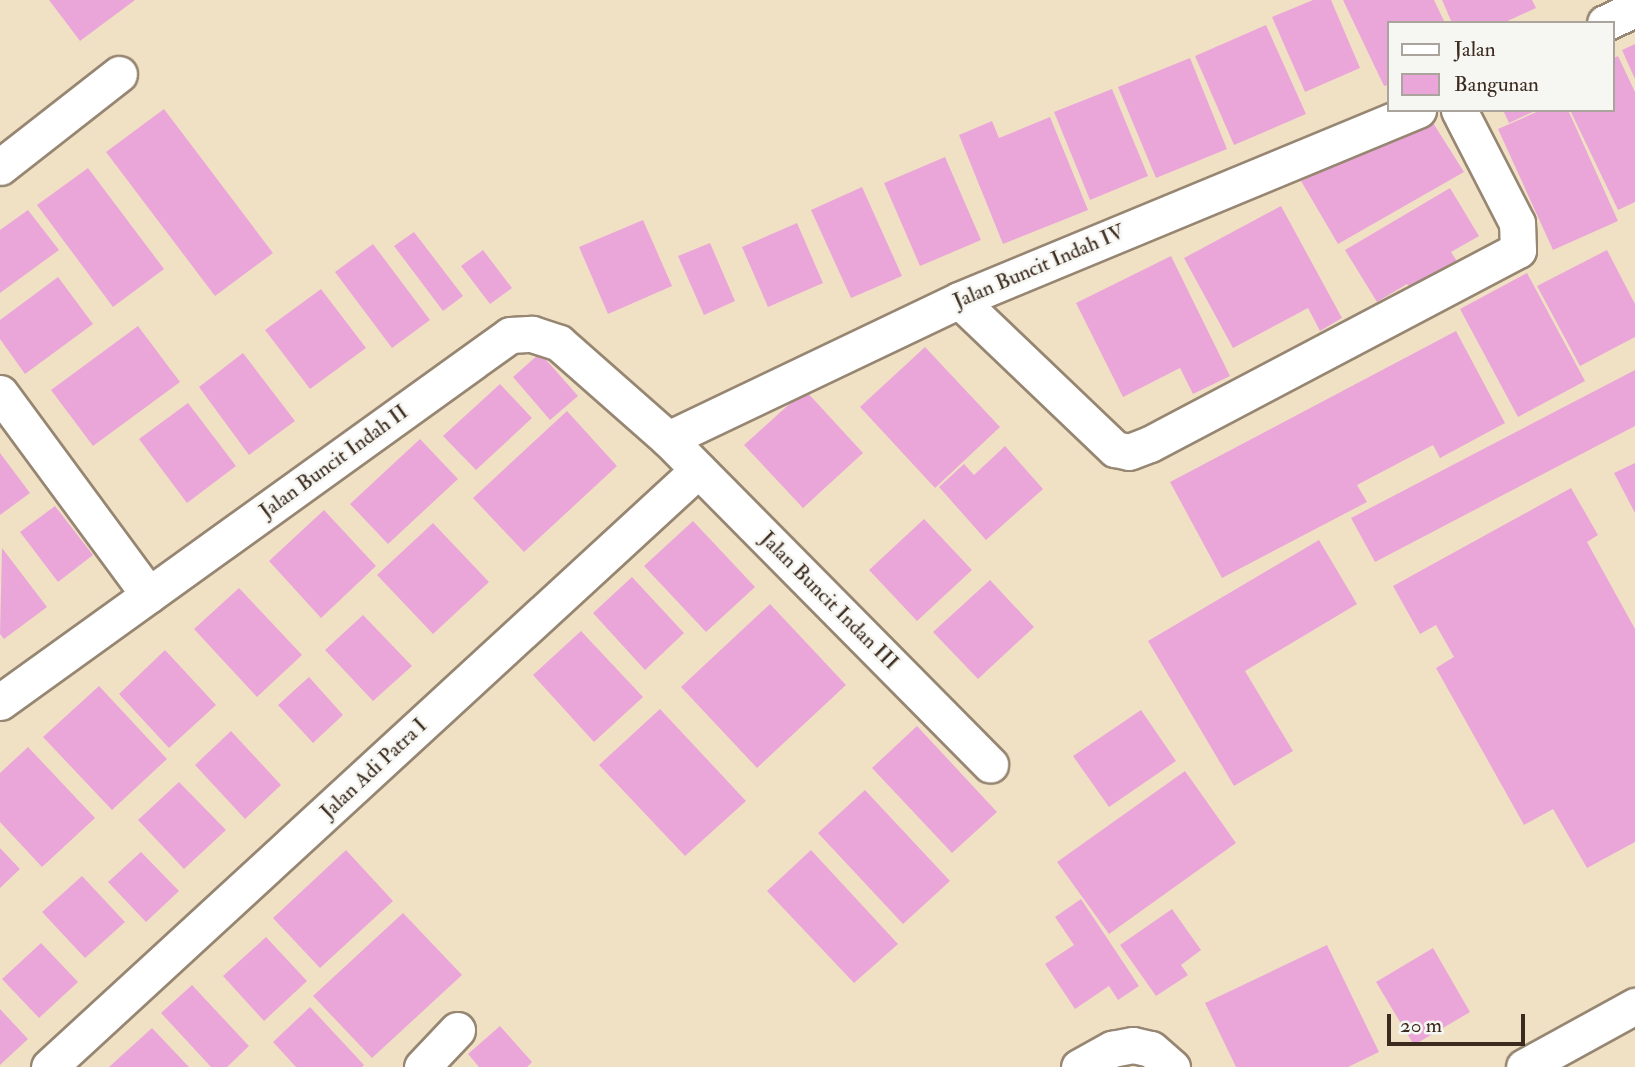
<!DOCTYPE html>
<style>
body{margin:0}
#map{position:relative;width:1635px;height:1067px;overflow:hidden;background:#f0e1c5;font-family:"IM FELL Double Pica",serif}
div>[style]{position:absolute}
.building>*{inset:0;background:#eba6d9}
.roads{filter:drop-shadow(2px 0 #968672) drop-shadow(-2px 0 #968672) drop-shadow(0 2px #968672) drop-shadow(0 -2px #968672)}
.minor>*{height:35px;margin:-17.5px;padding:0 17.5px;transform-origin:17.5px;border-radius:17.5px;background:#fff}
span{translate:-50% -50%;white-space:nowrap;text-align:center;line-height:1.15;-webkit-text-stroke:5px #f6f6f2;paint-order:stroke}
.street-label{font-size:21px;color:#3b2a1e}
.legend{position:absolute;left:1387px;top:21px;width:228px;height:91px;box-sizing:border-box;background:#f6f6f2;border:2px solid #aba49d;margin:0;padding:9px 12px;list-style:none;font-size:21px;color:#3b2a1e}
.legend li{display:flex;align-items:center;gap:14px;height:35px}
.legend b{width:35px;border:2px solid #aba49d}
.scale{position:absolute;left:1387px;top:1014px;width:138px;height:32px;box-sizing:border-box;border:4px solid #3b2a1e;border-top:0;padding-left:9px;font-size:21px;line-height:24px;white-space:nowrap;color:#3b2a1e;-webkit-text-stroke:5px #f6f6f2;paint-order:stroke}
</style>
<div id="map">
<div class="building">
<i style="clip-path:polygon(49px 0,135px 0,80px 41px)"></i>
<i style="clip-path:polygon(1313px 0,1331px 0,1360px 68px,1305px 92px,1272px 17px)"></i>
<i style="clip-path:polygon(1343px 0,1434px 0,1445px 23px,1388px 23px,1388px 85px,1384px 86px)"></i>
<i style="clip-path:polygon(1442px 0,1532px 0,1536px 8px,1503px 23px,1452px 23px)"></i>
<i style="clip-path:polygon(1266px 25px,1306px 114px,1234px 145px,1195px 56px)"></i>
<i style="clip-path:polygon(1635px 44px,1635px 79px,1622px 50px)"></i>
<i style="clip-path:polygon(1618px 56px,1635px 92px,1635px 202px,1618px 210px,1570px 110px,1612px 110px,1612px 59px)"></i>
<i style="clip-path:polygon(1190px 58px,1227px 149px,1156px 178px,1118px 87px)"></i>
<i style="clip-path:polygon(1112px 89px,1148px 176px,1090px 200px,1054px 112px)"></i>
<i style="clip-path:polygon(164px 109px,273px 253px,215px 296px,106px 152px)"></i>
<i style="clip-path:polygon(1425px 110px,1464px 172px,1338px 244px,1301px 181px)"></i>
<i style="clip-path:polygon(1503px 110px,1537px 110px,1509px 123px)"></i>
<i style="clip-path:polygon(1541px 110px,1568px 110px,1618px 221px,1553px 250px,1498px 129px)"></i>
<i style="clip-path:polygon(1050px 117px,1088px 210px,1003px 244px,959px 135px,992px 121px,999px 138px)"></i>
<i style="clip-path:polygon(945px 157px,981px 240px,920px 266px,884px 183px)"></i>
<i style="clip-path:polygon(88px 168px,164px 269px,113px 307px,37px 205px)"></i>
<i style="clip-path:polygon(862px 187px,902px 276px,851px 298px,811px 210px)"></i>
<i style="clip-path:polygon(1450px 188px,1479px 236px,1451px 252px,1462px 269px,1416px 297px,1407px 284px,1377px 302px,1345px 250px)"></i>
<i style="clip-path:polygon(1281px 206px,1342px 318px,1320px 331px,1308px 308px,1233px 348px,1184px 258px)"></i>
<i style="clip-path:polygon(28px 210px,59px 250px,0 293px,0 230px)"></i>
<i style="clip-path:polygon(643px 220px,672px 286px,608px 314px,579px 247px)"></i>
<i style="clip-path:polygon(797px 223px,823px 283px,768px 307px,742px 247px)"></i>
<i style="clip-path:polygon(414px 232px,463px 296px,443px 311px,394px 246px)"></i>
<i style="clip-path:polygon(710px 243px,735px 301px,704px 315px,678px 256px)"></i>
<i style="clip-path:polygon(373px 244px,430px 320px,392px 348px,335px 272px)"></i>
<i style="clip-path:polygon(483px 250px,512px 288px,490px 304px,461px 266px)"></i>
<i style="clip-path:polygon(1607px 250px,1635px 304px,1635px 337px,1580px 366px,1537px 286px)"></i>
<i style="clip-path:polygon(1171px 256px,1230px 376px,1193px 394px,1180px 368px,1123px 397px,1076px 303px)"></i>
<i style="clip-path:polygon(1527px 273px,1585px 381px,1518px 417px,1460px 309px)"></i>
<i style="clip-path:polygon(58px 277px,93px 324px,25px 374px,0 339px,0 320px)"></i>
<i style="clip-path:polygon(321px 289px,366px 348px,310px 389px,265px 330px)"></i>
<i style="clip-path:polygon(138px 326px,180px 382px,93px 446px,51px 390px)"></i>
<i style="clip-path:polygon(1456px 331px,1505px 423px,1440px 458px,1433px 445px,1357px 485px,1367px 502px,1222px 578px,1170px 482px)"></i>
<i style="clip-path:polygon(925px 347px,1000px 427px,935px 488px,860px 407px)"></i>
<i style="clip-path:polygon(243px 353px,295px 421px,249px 455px,199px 387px)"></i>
<i style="clip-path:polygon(540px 353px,578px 396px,550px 420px,513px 377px)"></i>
<i style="clip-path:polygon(1635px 370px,1635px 426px,1375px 562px,1351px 518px)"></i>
<i style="clip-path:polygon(500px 384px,532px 418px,476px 470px,443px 436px)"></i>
<i style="clip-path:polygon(805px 390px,863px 453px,803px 508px,744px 445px)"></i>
<i style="clip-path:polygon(188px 403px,236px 466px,187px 503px,139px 439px)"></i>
<i style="clip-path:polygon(567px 411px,617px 466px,524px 552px,473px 498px)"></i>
<i style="clip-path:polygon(420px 439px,458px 479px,388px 544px,350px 504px)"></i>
<i style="clip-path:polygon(1005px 446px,1043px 489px,986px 540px,939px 487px,964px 464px,974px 475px)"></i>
<i style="clip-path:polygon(0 453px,30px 493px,0 515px)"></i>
<i style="clip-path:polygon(1635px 463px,1635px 513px,1614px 473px)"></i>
<i style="clip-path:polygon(1571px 488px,1598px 535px,1587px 542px,1635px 629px,1635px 842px,1587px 868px,1553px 809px,1524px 825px,1436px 668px,1454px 657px,1436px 625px,1420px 634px,1393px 586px)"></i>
<i style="clip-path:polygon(55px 506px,93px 555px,58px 582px,20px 532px)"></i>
<i style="clip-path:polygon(324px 510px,376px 566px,321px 618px,269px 561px)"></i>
<i style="clip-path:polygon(924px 519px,972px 570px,917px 621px,869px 570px)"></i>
<i style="clip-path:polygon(693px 521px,755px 587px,706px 632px,644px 566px)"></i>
<i style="clip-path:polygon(433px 523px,489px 582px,433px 634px,377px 575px)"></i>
<i style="clip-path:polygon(1319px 540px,1357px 604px,1245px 671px,1293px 751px,1234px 786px,1148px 641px)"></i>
<i style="clip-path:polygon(2px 548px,47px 607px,4px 639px,0 634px)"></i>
<i style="clip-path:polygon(632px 577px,684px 633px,645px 670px,593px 613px)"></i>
<i style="clip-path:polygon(990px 580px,1034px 627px,978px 679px,933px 632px)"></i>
<i style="clip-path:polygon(239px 588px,302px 655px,257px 697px,194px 629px)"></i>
<i style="clip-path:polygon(770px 604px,846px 685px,757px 768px,681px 687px)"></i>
<i style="clip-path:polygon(363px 615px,412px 666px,373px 701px,325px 650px)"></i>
<i style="clip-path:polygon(581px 631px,643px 697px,594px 742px,533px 675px)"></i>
<i style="clip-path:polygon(165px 650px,216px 705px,169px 748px,119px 694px)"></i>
<i style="clip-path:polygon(309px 677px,343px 715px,313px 743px,278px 705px)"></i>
<i style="clip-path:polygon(99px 686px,167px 759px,112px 810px,43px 737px)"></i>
<i style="clip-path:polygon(660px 709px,746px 801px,685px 856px,599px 765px)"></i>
<i style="clip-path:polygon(1141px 710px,1176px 761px,1109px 807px,1073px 756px)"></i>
<i style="clip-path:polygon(917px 726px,997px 812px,952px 853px,872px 768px)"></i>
<i style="clip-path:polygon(231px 731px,281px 785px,245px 819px,195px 765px)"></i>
<i style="clip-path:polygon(28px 747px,95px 818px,42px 867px,0 822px,0 773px)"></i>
<i style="clip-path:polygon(1185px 771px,1236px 843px,1109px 934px,1057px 862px)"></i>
<i style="clip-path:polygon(179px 782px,226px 830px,184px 869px,138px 820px)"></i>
<i style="clip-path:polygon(865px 790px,950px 881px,903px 924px,818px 833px)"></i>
<i style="clip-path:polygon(0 848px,20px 869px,0 888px)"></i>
<i style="clip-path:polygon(346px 850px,393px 901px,320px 968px,273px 918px)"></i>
<i style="clip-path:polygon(811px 850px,898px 944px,854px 983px,767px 891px)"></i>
<i style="clip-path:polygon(141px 852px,179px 891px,146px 922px,108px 882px)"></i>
<i style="clip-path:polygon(82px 876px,125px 922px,85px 958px,42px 912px)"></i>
<i style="clip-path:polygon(1081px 899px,1139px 986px,1118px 1000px,1109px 986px,1075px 1009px,1045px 964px,1074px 945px,1055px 917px)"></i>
<i style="clip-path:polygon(1172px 909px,1201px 950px,1181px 965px,1188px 975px,1156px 996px,1120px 945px)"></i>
<i style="clip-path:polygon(403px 913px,462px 975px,372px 1058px,313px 996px)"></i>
<i style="clip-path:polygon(266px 937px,307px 981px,264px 1021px,223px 976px)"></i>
<i style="clip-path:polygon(41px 943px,78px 982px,39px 1018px,2px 979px)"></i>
<i style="clip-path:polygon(1327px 945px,1379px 1052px,1348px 1067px,1236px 1067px,1205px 1003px)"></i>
<i style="clip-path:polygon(1433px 948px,1470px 1012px,1414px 1045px,1376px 982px)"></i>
<i style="clip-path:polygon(192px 985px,249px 1046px,227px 1067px,211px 1067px,161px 1013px)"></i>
<i style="clip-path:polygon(310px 1007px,364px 1065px,362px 1067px,296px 1067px,273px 1042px)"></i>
<i style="clip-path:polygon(0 1009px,28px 1039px,0 1065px)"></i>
<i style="clip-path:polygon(500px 1026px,532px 1062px,527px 1067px,479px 1067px,468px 1054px)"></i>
<i style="clip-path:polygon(152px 1028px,189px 1067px,109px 1067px)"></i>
</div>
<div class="roads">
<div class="minor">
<i style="left:1605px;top:23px;width:33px;rotate:-25deg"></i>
<i style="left:0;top:167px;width:151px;rotate:-38deg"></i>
<i style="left:959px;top:300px;width:216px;rotate:43.7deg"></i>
<i style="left:1115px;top:449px;width:14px;rotate:12deg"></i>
<i style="left:1129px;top:452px;width:22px;rotate:-21deg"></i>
<i style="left:1150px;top:444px;width:416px;rotate:-27.8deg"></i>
<i style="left:1518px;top:250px;width:27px;rotate:-92deg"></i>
<i style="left:1517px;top:223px;width:127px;rotate:-117.2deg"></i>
<i style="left:0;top:393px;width:251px;rotate:53.6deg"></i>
<i style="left:668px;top:439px;width:322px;rotate:-25.5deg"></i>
<i style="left:959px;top:300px;width:497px;rotate:-22.5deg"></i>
<i style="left:0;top:702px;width:628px;rotate:-35.74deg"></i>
<i style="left:510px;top:335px;width:22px;rotate:-3deg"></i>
<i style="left:532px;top:334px;width:28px;rotate:18deg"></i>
<i style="left:559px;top:343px;width:145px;rotate:41.4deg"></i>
<i style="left:668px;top:439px;width:458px;rotate:45.3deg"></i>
<i style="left:49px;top:1067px;width:882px;rotate:-42.61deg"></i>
<i style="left:422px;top:1067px;width:51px;rotate:-46.6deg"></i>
<i style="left:1079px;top:1067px;width:38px;rotate:-29deg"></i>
<i style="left:1112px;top:1049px;width:21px;rotate:-11deg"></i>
<i style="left:1133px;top:1045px;width:18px;rotate:13deg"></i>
<i style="left:1151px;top:1049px;width:28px;rotate:41deg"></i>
<i style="left:1524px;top:1067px;width:127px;rotate:-28.8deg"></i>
</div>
</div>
<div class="street-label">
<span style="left:1039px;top:267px;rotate:-23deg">Jalan Buncit Indah IV</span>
<span style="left:334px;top:462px;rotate:-36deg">Jalan Buncit Indah II</span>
<span style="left:829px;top:601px;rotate:45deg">Jalan Buncit Indan III</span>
<span style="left:374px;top:769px;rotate:-43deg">Jalan Adi Patra I</span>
</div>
<ul class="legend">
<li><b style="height:9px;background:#fff"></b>Jalan</li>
<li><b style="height:19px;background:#eba6d9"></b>Bangunan</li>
</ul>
<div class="scale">20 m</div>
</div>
